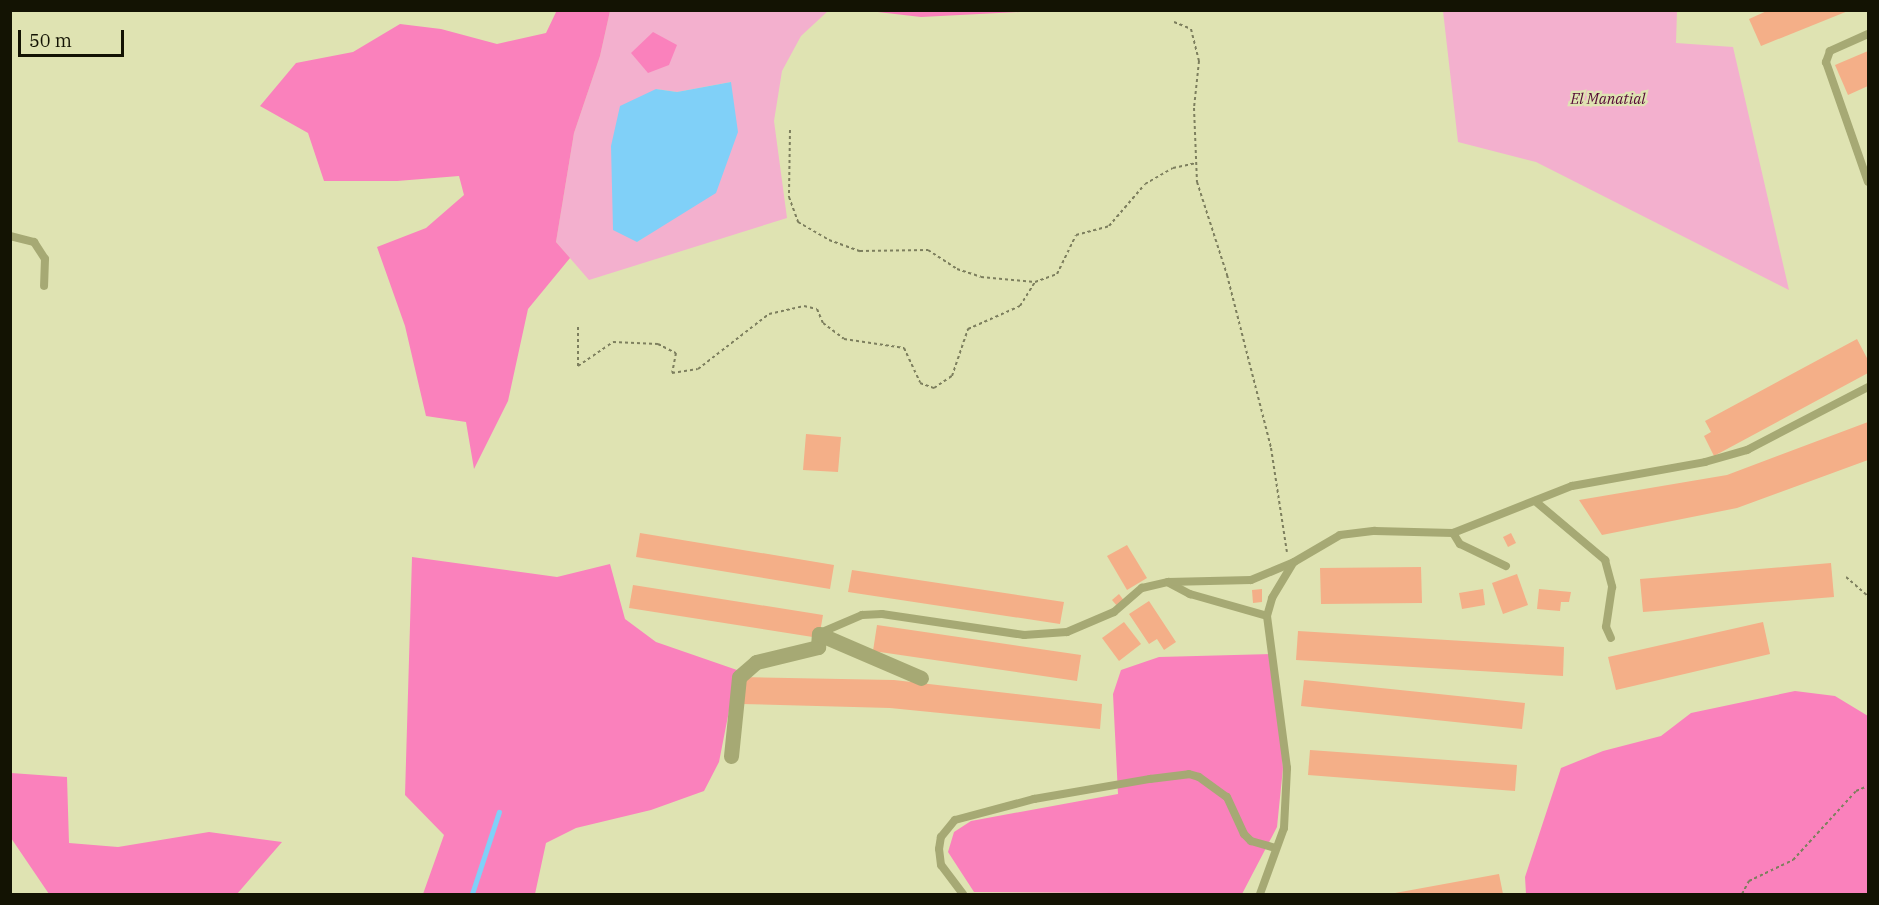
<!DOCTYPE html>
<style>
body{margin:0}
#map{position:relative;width:1879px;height:905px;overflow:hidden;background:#dfe3b2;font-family:"IBM Plex Serif",serif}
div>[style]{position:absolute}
.green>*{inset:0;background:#f3b0ce}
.forest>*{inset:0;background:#fa81bc}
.water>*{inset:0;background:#80d0f8}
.stream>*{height:4.5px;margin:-2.25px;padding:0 2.25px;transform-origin:2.25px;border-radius:2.25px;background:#80d0f8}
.building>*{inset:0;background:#f4af88}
.path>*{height:2px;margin-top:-1px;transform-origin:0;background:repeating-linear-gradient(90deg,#7d7f5e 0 3px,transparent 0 6px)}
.service>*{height:8px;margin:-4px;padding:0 4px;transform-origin:4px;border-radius:4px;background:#a6a974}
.minor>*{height:15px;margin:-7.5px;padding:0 7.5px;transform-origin:7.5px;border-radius:7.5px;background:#a6a974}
span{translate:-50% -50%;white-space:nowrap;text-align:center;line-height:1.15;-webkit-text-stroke:4.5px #dfe3b2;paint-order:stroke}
.park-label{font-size:15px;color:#540835;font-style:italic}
.frame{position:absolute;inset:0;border:12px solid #131303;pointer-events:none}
.scale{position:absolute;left:18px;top:30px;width:106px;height:27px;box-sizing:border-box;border:3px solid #131303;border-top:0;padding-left:8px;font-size:18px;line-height:21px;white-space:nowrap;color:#131303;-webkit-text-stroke:4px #dfe3b2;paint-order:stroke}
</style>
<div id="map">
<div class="green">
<i style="clip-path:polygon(evenodd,610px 11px,828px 11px,801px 36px,782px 71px,774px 121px,787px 218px,589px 280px,556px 242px,574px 133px,600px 56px,610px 11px,731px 82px,667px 222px,637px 242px,656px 89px,677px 92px,731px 82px)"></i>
<i style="clip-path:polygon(1443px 11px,1677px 11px,1676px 43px,1733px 47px,1789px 290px,1536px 162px,1458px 142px)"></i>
</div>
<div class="forest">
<i style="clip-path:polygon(557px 10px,610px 11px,600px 56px,574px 133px,556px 242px,570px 258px,528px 309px,508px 401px,474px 469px,466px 422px,426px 416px,405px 326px,377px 247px,426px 228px,464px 195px,459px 176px,397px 181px,324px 181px,308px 133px,260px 106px,296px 63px,353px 52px,400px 24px,441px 29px,497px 44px,546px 33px)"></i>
<i style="clip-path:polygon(869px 11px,1039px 11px,921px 17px)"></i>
<i style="clip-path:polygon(653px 32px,677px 45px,669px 65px,648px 73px,631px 53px)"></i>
<i style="clip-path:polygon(412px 557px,557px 577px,610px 564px,625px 619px,656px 642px,737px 670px,719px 762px,704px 791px,651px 810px,576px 828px,546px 843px,535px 894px,423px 894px,444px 835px,405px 795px)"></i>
<i style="clip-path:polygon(1273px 654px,1283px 768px,1277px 827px,1242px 894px,974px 892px,948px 852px,954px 832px,971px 821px,1118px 794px,1113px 694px,1121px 670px,1159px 657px)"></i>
<i style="clip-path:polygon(1795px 691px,1835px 696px,1868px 716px,1868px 894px,1526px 894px,1525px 877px,1561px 768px,1603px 751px,1661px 736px,1691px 713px)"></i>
<i style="clip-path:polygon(11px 773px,67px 777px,69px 843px,118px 847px,209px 832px,282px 842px,237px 894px,49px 894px,11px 838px)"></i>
</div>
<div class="water">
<i style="clip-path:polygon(731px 82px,738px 132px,716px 193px,637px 242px,613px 230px,611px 146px,620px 106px,656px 89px,677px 92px)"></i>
</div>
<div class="stream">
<i style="left:472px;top:894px;width:86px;rotate:-71.8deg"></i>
</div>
<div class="building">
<i style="clip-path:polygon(1769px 10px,1848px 10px,1848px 11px,1761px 46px,1749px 19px)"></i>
<i style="clip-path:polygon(1868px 51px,1868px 86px,1848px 95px,1835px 65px)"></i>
<i style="clip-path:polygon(1857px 339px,1868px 360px,1868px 373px,1714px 456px,1704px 436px,1711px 432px,1705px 421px)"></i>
<i style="clip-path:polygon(1868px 422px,1868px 460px,1737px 508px,1602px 535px,1579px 500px,1727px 475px)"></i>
<i style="clip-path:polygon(806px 434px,841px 437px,838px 472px,803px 470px)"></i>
<i style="clip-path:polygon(640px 533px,834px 565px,830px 589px,636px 557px)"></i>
<i style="clip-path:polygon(1511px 533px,1516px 543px,1508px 547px,1503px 537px)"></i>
<i style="clip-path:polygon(1127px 545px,1147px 578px,1127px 590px,1107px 556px)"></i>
<i style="clip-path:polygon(1831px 563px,1834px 597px,1643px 612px,1640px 579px)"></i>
<i style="clip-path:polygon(1421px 567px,1422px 603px,1321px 604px,1320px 568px)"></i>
<i style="clip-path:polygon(852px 570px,1064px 602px,1060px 624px,848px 592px)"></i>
<i style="clip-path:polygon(1517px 574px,1528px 605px,1503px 614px,1492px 583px)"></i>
<i style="clip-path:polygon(633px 585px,823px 615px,819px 638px,629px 608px)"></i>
<i style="clip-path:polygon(1262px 589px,1262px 602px,1253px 603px,1252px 590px)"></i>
<i style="clip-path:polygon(1483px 589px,1485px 605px,1462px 609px,1459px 593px)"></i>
<i style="clip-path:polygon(1539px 589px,1571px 592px,1569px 602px,1561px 602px,1560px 611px,1537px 609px)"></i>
<i style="clip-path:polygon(1119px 594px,1125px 602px,1118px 607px,1112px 600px)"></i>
<i style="clip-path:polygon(1149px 601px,1176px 642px,1164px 650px,1157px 639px,1149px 644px,1129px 614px)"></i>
<i style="clip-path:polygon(1124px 622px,1141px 644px,1119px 661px,1102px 638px)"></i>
<i style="clip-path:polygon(1763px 622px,1770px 654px,1616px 690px,1608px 657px)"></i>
<i style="clip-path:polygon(877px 625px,1081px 655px,1077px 681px,873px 651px)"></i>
<i style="clip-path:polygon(1298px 631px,1564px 647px,1563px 676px,1296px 660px)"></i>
<i style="clip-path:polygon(742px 677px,894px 680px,1102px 704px,1100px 729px,890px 708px,742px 704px)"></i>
<i style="clip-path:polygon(1304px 680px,1525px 703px,1522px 729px,1301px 706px)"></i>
<i style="clip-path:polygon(1310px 750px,1517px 765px,1515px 791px,1308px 775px)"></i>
<i style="clip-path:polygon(1499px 874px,1503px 894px,1395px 894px,1395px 893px)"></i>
</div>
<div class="path">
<i style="left:1174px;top:22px;width:18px;rotate:22deg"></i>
<i style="left:1191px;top:29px;width:33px;rotate:76deg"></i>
<i style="left:1199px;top:61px;width:47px;rotate:96.1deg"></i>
<i style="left:1194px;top:108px;width:74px;rotate:87.7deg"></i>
<i style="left:1197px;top:182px;width:98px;rotate:72.1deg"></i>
<i style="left:1227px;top:275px;width:179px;rotate:75.7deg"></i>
<i style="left:1271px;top:448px;width:105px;rotate:81.3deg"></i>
<i style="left:790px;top:130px;width:67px;rotate:90.9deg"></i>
<i style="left:789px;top:197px;width:27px;rotate:70deg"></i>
<i style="left:798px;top:222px;width:36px;rotate:30deg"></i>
<i style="left:829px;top:240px;width:33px;rotate:20deg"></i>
<i style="left:860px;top:251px;width:68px;rotate:-0.8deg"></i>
<i style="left:928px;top:250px;width:35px;rotate:33deg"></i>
<i style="left:957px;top:269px;width:25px;rotate:18deg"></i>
<i style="left:981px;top:277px;width:54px;rotate:5.3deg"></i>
<i style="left:1035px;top:282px;width:23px;rotate:-20deg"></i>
<i style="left:1057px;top:274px;width:43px;rotate:-64deg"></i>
<i style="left:1076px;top:235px;width:34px;rotate:-15deg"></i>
<i style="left:1109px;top:226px;width:55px;rotate:-49.4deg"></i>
<i style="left:1145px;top:184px;width:32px;rotate:-30deg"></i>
<i style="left:1173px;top:168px;width:24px;rotate:-12deg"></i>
<i style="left:578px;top:327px;width:39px;rotate:90deg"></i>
<i style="left:578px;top:366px;width:42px;rotate:-34.4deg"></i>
<i style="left:613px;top:342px;width:45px;rotate:2.5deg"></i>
<i style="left:658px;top:344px;width:20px;rotate:27deg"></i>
<i style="left:676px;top:353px;width:20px;rotate:101deg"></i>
<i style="left:672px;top:373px;width:26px;rotate:-9deg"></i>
<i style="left:698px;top:369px;width:90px;rotate:-37.8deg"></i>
<i style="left:769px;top:314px;width:36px;rotate:-13deg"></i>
<i style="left:804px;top:306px;width:13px;rotate:13deg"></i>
<i style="left:817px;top:309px;width:15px;rotate:67deg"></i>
<i style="left:823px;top:323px;width:26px;rotate:37deg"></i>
<i style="left:844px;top:339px;width:61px;rotate:8.5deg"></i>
<i style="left:904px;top:348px;width:38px;rotate:65deg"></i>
<i style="left:920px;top:383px;width:15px;rotate:20deg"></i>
<i style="left:934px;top:388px;width:22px;rotate:-34deg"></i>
<i style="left:952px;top:376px;width:50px;rotate:-71.2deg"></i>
<i style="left:968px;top:329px;width:57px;rotate:-23.9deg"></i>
<i style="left:1020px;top:306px;width:28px;rotate:-58deg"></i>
<i style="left:1846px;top:577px;width:29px;rotate:41deg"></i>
<i style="left:1742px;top:894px;width:15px;rotate:-62deg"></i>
<i style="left:1749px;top:881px;width:49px;rotate:-25.5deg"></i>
<i style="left:1793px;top:860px;width:93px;rotate:-47.6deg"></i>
<i style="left:1856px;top:791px;width:13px;rotate:-23deg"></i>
</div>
<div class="service">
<i style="left:1868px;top:34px;width:42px;rotate:155.9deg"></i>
<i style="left:1830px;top:51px;width:12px;rotate:110deg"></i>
<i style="left:1826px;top:62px;width:127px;rotate:70.7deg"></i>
<i style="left:10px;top:236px;width:25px;rotate:14deg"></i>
<i style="left:34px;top:242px;width:20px;rotate:57deg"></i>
<i style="left:45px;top:259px;width:27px;rotate:92deg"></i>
<i style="left:1535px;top:501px;width:92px;rotate:40.1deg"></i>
<i style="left:1605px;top:560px;width:28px;rotate:75deg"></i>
<i style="left:1612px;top:587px;width:40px;rotate:98.5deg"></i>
<i style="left:1606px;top:627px;width:12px;rotate:66deg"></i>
<i style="left:1453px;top:533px;width:13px;rotate:58deg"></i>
<i style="left:1460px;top:544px;width:51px;rotate:25.6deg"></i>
<i style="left:1169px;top:583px;width:24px;rotate:28deg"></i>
<i style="left:1190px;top:594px;width:80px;rotate:15.9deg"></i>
<i style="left:820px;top:633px;width:46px;rotate:-23.2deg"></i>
<i style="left:862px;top:615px;width:20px;rotate:-3deg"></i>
<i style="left:882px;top:614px;width:144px;rotate:8.4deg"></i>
<i style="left:1024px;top:635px;width:43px;rotate:-4deg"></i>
<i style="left:1067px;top:632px;width:51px;rotate:-23.1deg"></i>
<i style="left:1114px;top:612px;width:37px;rotate:-41deg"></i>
<i style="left:1142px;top:588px;width:27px;rotate:-13deg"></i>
<i style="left:1168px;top:582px;width:83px;rotate:-1.4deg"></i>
<i style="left:1251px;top:580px;width:47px;rotate:-22.7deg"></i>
<i style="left:1294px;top:562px;width:53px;rotate:-30.4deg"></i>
<i style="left:1340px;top:535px;width:35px;rotate:-7deg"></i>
<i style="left:1375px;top:531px;width:78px;rotate:1.5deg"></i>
<i style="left:1453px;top:533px;width:128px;rotate:-21.6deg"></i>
<i style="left:1572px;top:486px;width:135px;rotate:-10.2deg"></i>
<i style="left:1705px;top:462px;width:44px;rotate:-15.9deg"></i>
<i style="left:1747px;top:450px;width:136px;rotate:-27.5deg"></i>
<i style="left:963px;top:894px;width:36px;rotate:-127deg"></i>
<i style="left:941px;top:865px;width:16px;rotate:-97deg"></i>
<i style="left:939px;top:849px;width:12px;rotate:-81deg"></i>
<i style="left:941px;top:837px;width:22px;rotate:-51deg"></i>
<i style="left:955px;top:820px;width:82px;rotate:-14.9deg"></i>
<i style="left:1034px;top:799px;width:118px;rotate:-9.8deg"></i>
<i style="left:1150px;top:779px;width:39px;rotate:-7deg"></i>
<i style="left:1189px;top:774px;width:10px;rotate:17deg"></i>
<i style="left:1199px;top:777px;width:34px;rotate:36deg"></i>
<i style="left:1227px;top:797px;width:41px;rotate:65.3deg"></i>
<i style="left:1244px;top:834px;width:10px;rotate:45deg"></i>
<i style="left:1251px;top:841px;width:25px;rotate:16deg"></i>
<i style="left:1260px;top:894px;width:70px;rotate:-70deg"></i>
<i style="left:1284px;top:828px;width:60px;rotate:-87.1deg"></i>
<i style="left:1287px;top:768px;width:153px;rotate:-97.5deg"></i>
<i style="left:1267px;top:616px;width:19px;rotate:-74deg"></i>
<i style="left:1272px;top:598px;width:41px;rotate:-59deg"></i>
</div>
<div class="minor">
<i style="left:731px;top:756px;width:79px;rotate:-84.2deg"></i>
<i style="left:739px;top:677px;width:23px;rotate:-41deg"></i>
<i style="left:756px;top:662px;width:64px;rotate:-13.6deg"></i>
<i style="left:818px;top:647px;width:13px;rotate:-86deg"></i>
<i style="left:819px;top:634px;width:111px;rotate:23.3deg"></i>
</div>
<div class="park-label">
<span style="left:1608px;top:99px">El Manatial</span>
</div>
<div class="frame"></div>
<div class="scale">50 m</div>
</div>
